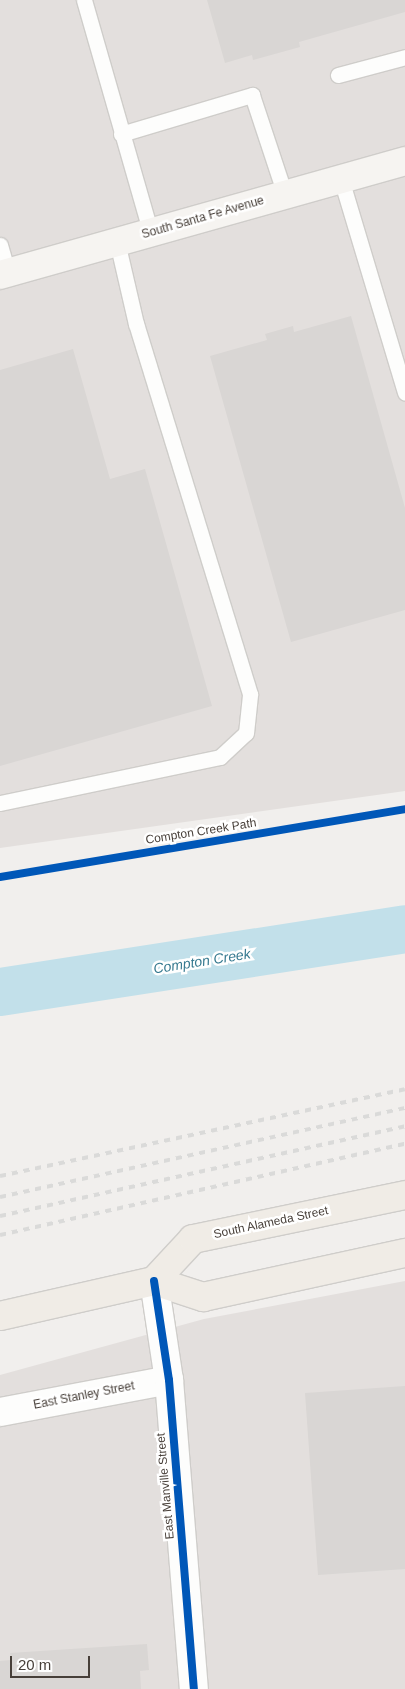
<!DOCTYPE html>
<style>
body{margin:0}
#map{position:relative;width:405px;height:1689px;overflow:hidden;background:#f1efed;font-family:Arial,sans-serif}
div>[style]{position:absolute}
.industrial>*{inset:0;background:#e3dfdd}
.river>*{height:48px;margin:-24px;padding:0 24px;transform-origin:24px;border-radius:24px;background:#c2e0ea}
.building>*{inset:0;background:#d9d6d4}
.roads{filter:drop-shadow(1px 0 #cfcdca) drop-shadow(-1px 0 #cfcdca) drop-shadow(0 1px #cfcdca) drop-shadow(0 -1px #cfcdca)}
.service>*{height:15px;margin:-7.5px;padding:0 7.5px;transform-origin:7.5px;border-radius:7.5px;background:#fdfdfc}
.minor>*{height:28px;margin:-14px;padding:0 14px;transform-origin:14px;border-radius:14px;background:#fdfdfc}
.tertiary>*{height:28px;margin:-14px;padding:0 14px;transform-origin:14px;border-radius:14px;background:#fdfdfc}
.secondary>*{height:28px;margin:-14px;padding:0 14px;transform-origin:14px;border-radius:14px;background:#f6f4f1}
.primary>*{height:28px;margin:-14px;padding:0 14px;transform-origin:14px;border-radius:14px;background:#f0ece6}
.rail>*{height:4px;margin-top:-2px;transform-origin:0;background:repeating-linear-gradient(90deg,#dadad9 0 6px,transparent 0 12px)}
.cycleway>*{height:8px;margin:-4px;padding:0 4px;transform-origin:4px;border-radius:4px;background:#0057b8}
span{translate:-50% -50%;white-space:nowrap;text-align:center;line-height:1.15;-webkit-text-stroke:5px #fff;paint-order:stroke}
.street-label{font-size:12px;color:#473f39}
.water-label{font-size:14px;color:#377a90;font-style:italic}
.scale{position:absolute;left:10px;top:1656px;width:80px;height:22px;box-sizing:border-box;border:2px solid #473f39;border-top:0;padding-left:6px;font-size:15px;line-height:18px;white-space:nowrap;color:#473f39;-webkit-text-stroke:4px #fff;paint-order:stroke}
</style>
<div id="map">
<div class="industrial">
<i style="clip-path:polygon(0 0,405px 0,405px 791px,0 848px)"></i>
<i style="clip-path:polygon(405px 1281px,405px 1689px,0 1689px,0 1375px,204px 1319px)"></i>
</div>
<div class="river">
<i style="left:0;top:992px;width:410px;rotate:-8.8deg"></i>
</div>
<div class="building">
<i style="clip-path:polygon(207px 0,405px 0,405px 12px,299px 42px,300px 47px,253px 60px,252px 55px,225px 63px)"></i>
<i style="clip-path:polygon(351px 316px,405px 508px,405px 610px,291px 642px,210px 356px,267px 340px,265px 334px,293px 326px,294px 332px)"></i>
<i style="clip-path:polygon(73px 349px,110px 479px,145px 469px,212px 706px,0 766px,0 370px)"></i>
<i style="clip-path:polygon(405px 1386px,405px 1569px,318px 1575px,305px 1393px)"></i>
<i style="clip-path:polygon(147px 1644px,149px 1670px,140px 1671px,141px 1689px,0 1689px,0 1661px,11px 1660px,10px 1653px)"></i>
</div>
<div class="roads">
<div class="service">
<i style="left:84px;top:0;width:242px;rotate:74deg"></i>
<i style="left:338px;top:75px;width:69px;rotate:-15deg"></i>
<i style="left:121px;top:134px;width:137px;rotate:-16.6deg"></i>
<i style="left:252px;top:95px;width:105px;rotate:71.7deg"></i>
<i style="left:341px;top:179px;width:223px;rotate:73.3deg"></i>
<i style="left:0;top:245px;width:29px;rotate:74deg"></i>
<i style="left:0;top:803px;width:225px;rotate:-11.8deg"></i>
<i style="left:220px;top:757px;width:35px;rotate:-43deg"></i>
<i style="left:246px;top:733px;width:39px;rotate:-84deg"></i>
<i style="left:250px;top:694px;width:387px;rotate:-107.1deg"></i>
<i style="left:136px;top:324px;width:84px;rotate:-103deg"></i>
</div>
<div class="minor">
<i style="left:0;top:1412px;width:172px;rotate:-10.7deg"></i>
</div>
<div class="tertiary">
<i style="left:154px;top:1281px;width:100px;rotate:81.4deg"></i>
<i style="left:169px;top:1380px;width:310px;rotate:85.4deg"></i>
</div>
<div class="secondary">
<i style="left:0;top:275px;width:421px;rotate:-15.7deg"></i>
</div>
<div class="primary">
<i style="left:154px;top:1281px;width:57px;rotate:-47.1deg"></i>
<i style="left:193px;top:1239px;width:217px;rotate:-11.7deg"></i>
<i style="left:0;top:1316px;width:158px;rotate:-12.8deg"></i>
<i style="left:154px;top:1281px;width:52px;rotate:18.1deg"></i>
<i style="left:203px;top:1297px;width:207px;rotate:-12.3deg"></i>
</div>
</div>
<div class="rail">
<i style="left:0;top:1176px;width:414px;rotate:-12.1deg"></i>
<i style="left:0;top:1197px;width:415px;rotate:-12.4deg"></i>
<i style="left:0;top:1216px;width:415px;rotate:-12.5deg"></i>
<i style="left:0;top:1235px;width:415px;rotate:-12.7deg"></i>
</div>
<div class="cycleway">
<i style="left:0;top:877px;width:411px;rotate:-9.5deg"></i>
<i style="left:154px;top:1281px;width:100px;rotate:81.4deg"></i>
<i style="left:169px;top:1380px;width:310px;rotate:85.4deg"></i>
</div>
<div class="street-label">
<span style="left:203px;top:218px;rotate:-16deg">South Santa Fe Avenue</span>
<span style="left:201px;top:832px;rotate:-9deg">Compton Creek Path</span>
<span style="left:271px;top:1223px;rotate:-12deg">South Alameda Street</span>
<span style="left:84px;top:1396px;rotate:-11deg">East Stanley Street</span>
<span style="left:166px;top:1486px;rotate:-95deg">East Manville Street</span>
</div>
<div class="water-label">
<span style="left:202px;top:961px;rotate:-9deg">Compton Creek</span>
</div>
<div class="scale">20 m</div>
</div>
